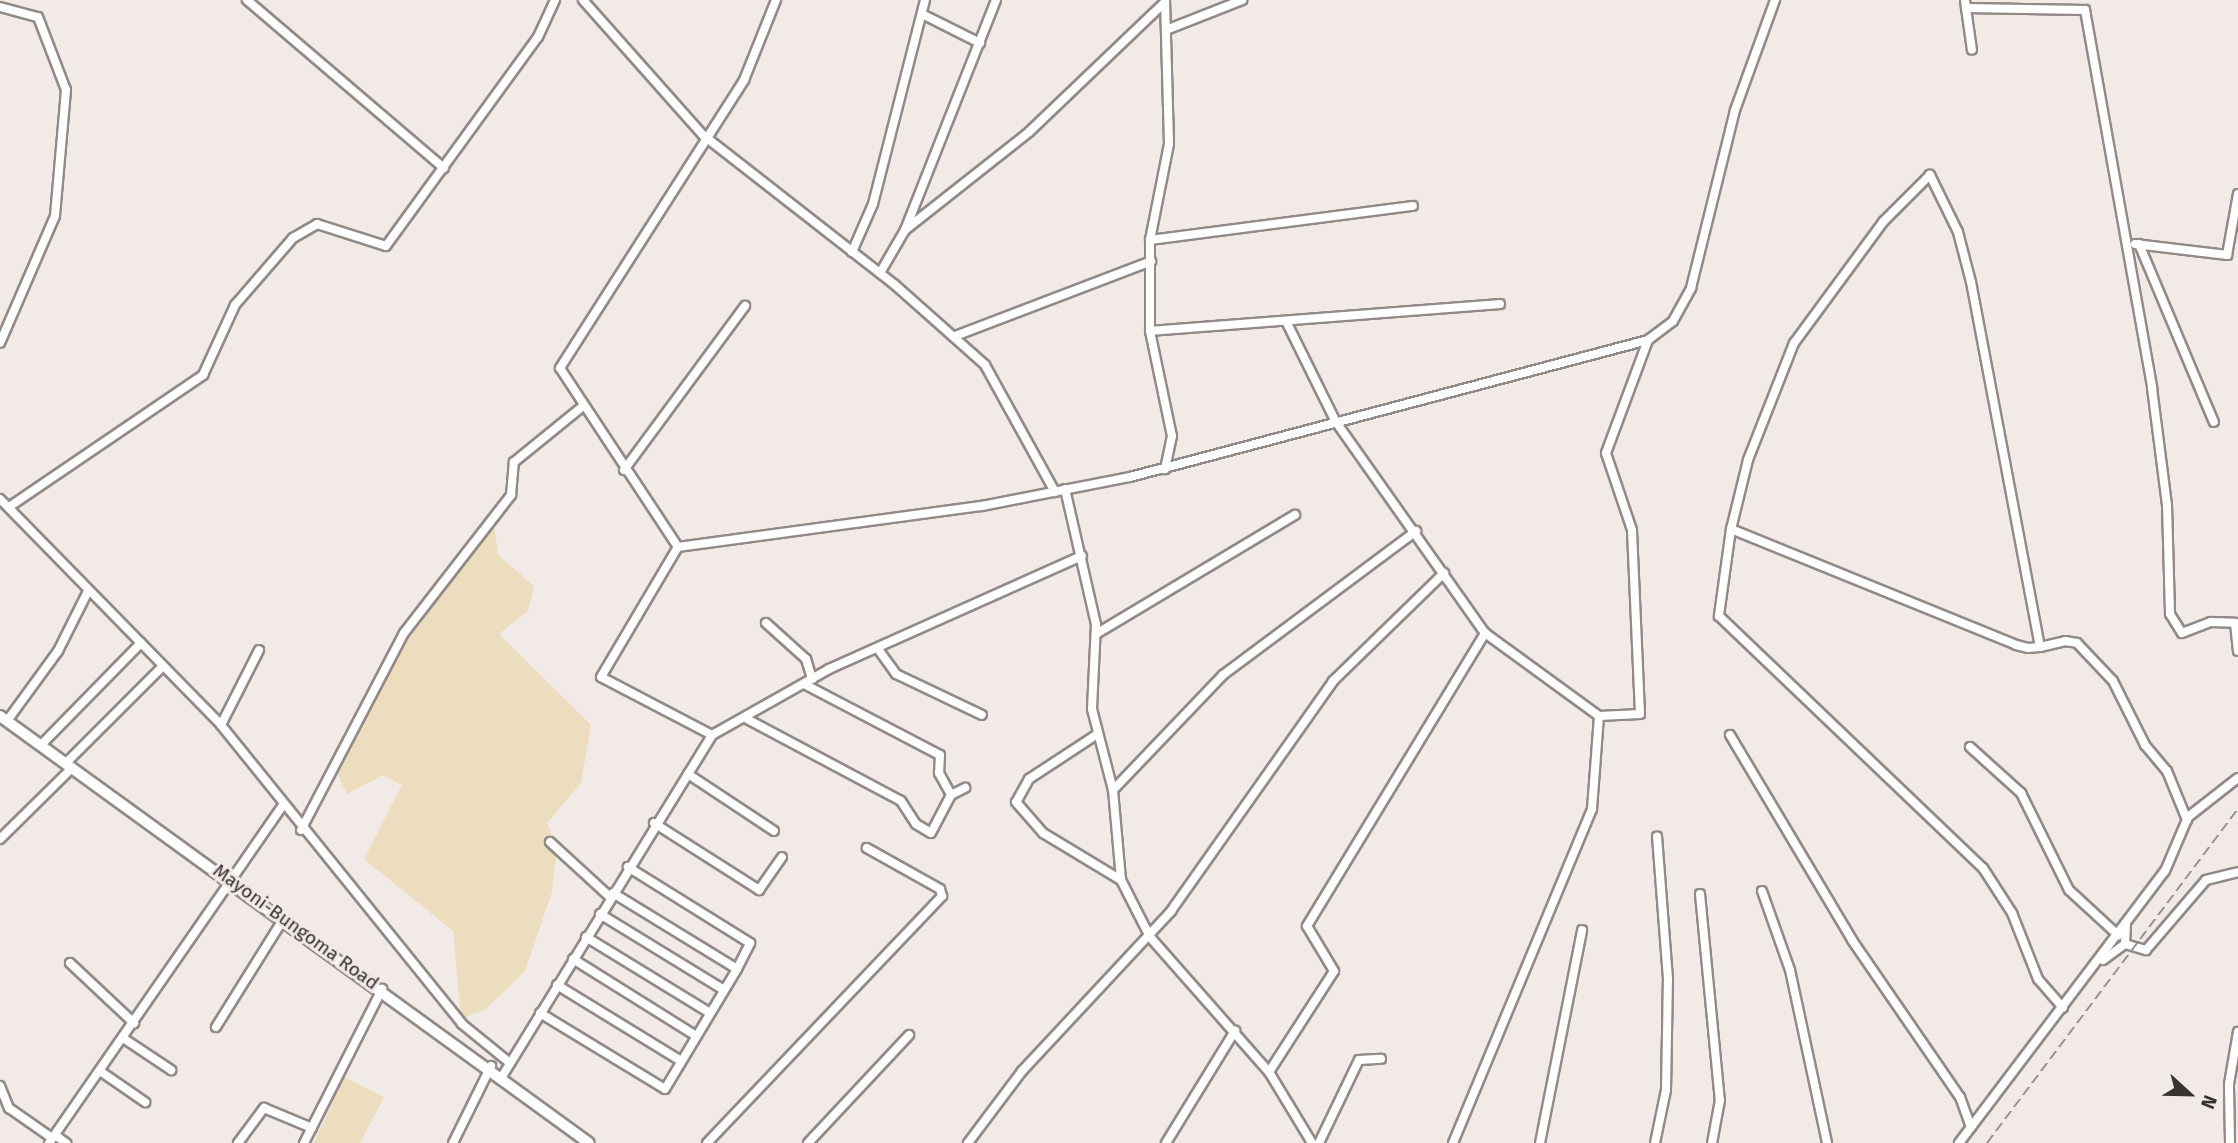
<!DOCTYPE html>
<style>
body{margin:0}
#map{position:relative;width:2238px;height:1143px;overflow:hidden;background:#f2eae7;font-family:"Fira Sans",sans-serif}
div>[style]{position:absolute}
.green>*{inset:0;background:#ecddbe}
.roads{filter:drop-shadow(2px 0 #918a87) drop-shadow(-2px 0 #918a87) drop-shadow(0 2px #918a87) drop-shadow(0 -2px #918a87)}
.minor>*{height:8px;margin:-4px;padding:0 4px;transform-origin:4px;border-radius:4px;background:#fff}
.major>*{height:10px;margin:-5px;padding:0 5px;transform-origin:5px;border-radius:5px;background:#fff}
.rail>*{height:2px;margin-top:-1px;transform-origin:0;background:repeating-linear-gradient(90deg,#948f8c 0 10px,transparent 0 15px)}
span{translate:-50% -50%;white-space:nowrap;text-align:center;line-height:1.15;-webkit-text-stroke:6px #f2eae7;paint-order:stroke}
.street-label{font-size:19px;color:#363331}
.north{position:absolute;left:2154px;top:1059px;width:70px;height:70px;-webkit-text-stroke:5px #f2eae7;paint-order:stroke;rotate:112deg;font-size:19px;font-weight:700;line-height:28px;text-align:center;color:#363331}
.north::after{content:'';display:block;margin:auto;width:24px;height:32px;background:#363331;clip-path:polygon(50% 0,100% 100%,50% 72%,0 100%)}
</style>
<div id="map">
<div class="green">
<i style="clip-path:polygon(493px 515px,498px 555px,534px 586px,528px 611px,499px 634px,591px 725px,581px 783px,547px 823px,557px 848px,552px 892px,525px 971px,485px 1010px,461px 1018px,453px 931px,364px 859px,402px 785px,383px 775px,347px 794px,334px 766px,433px 592px)"></i>
<i style="clip-path:polygon(344px 1077px,384px 1097px,360px 1143px,314px 1143px)"></i>
</div>
<div class="roads">
<div class="minor">
<i style="left:247px;top:0;width:259px;rotate:40.5deg"></i>
<i style="left:583px;top:0;width:181px;rotate:48.4deg"></i>
<i style="left:703px;top:135px;width:244px;rotate:38deg"></i>
<i style="left:895px;top:285px;width:120px;rotate:41.6deg"></i>
<i style="left:985px;top:365px;width:145px;rotate:61.1deg"></i>
<i style="left:1165px;top:0;width:144px;rotate:88.4deg"></i>
<i style="left:1169px;top:144px;width:98px;rotate:101.2deg"></i>
<i style="left:1150px;top:240px;width:91px;rotate:90deg"></i>
<i style="left:1150px;top:331px;width:107px;rotate:78.2deg"></i>
<i style="left:1172px;top:436px;width:34px;rotate:102deg"></i>
<i style="left:1965px;top:0;width:8px;rotate:83deg"></i>
<i style="left:1966px;top:8px;width:119px;rotate:1deg"></i>
<i style="left:2085px;top:10px;width:384px;rotate:79.9deg"></i>
<i style="left:2152px;top:388px;width:118px;rotate:82.7deg"></i>
<i style="left:2167px;top:505px;width:109px;rotate:88.4deg"></i>
<i style="left:2170px;top:614px;width:22px;rotate:58deg"></i>
<i style="left:2182px;top:633px;width:31px;rotate:-21deg"></i>
<i style="left:2211px;top:622px;width:24px;rotate:2deg"></i>
<i style="left:2235px;top:623px;width:28px;rotate:84deg"></i>
<i style="left:0;top:7px;width:39px;rotate:15deg"></i>
<i style="left:38px;top:17px;width:78px;rotate:69deg"></i>
<i style="left:66px;top:90px;width:126px;rotate:95deg"></i>
<i style="left:55px;top:216px;width:138px;rotate:113.4deg"></i>
<i style="left:1966px;top:8px;width:42px;rotate:81.9deg"></i>
<i style="left:922px;top:14px;width:65px;rotate:26.6deg"></i>
<i style="left:1166px;top:30px;width:82px;rotate:-21.5deg"></i>
<i style="left:905px;top:230px;width:158px;rotate:-38.3deg"></i>
<i style="left:1029px;top:132px;width:188px;rotate:-43.7deg"></i>
<i style="left:1150px;top:240px;width:265px;rotate:-7.4deg"></i>
<i style="left:2135px;top:244px;width:93px;rotate:6.8deg"></i>
<i style="left:2227px;top:255px;width:62px;rotate:-79.8deg"></i>
<i style="left:2139px;top:244px;width:193px;rotate:67.2deg"></i>
<i style="left:852px;top:252px;width:52px;rotate:-66.4deg"></i>
<i style="left:873px;top:204px;width:211px;rotate:-75.7deg"></i>
<i style="left:880px;top:273px;width:50px;rotate:-59.8deg"></i>
<i style="left:905px;top:230px;width:247px;rotate:-68.4deg"></i>
<i style="left:1287px;top:323px;width:110px;rotate:63.7deg"></i>
<i style="left:1336px;top:422px;width:258px;rotate:54.8deg"></i>
<i style="left:1485px;top:633px;width:141px;rotate:36.1deg"></i>
<i style="left:1599px;top:716px;width:41px;rotate:-2.8deg"></i>
<i style="left:1640px;top:714px;width:184px;rotate:-92.5deg"></i>
<i style="left:1632px;top:530px;width:81px;rotate:-108.7deg"></i>
<i style="left:1606px;top:453px;width:121px;rotate:-69.6deg"></i>
<i style="left:1150px;top:331px;width:351px;rotate:-4.4deg"></i>
<i style="left:955px;top:336px;width:210px;rotate:-20.9deg"></i>
<i style="left:624px;top:470px;width:204px;rotate:-53.6deg"></i>
<i style="left:1065px;top:489px;width:139px;rotate:77.1deg"></i>
<i style="left:1096px;top:624px;width:85px;rotate:92.7deg"></i>
<i style="left:1092px;top:709px;width:84px;rotate:75.5deg"></i>
<i style="left:1113px;top:790px;width:90px;rotate:84.9deg"></i>
<i style="left:1121px;top:880px;width:64px;rotate:63deg"></i>
<i style="left:1150px;top:937px;width:180px;rotate:48.6deg"></i>
<i style="left:1269px;top:1072px;width:83px;rotate:58.8deg"></i>
<i style="left:0;top:499px;width:316px;rotate:45.6deg"></i>
<i style="left:221px;top:725px;width:384px;rotate:51.1deg"></i>
<i style="left:462px;top:1024px;width:62px;rotate:39.1deg"></i>
<i style="left:9px;top:507px;width:235px;rotate:-34.2deg"></i>
<i style="left:203px;top:375px;width:77px;rotate:-65.4deg"></i>
<i style="left:235px;top:305px;width:89px;rotate:-49.1deg"></i>
<i style="left:293px;top:238px;width:28px;rotate:-30deg"></i>
<i style="left:317px;top:224px;width:72px;rotate:17.7deg"></i>
<i style="left:386px;top:246px;width:258px;rotate:-54deg"></i>
<i style="left:538px;top:37px;width:41px;rotate:-65.3deg"></i>
<i style="left:1731px;top:529px;width:88px;rotate:97.9deg"></i>
<i style="left:1719px;top:616px;width:365px;rotate:43.7deg"></i>
<i style="left:1983px;top:868px;width:54px;rotate:57.2deg"></i>
<i style="left:2012px;top:913px;width:71px;rotate:68.5deg"></i>
<i style="left:2038px;top:979px;width:38px;rotate:49deg"></i>
<i style="left:678px;top:547px;width:214px;rotate:-123.4deg"></i>
<i style="left:560px;top:368px;width:342px;rotate:-57.4deg"></i>
<i style="left:744px;top:80px;width:86px;rotate:-68.2deg"></i>
<i style="left:766px;top:623px;width:54px;rotate:42deg"></i>
<i style="left:806px;top:659px;width:21px;rotate:73deg"></i>
<i style="left:1096px;top:634px;width:232px;rotate:-30.9deg"></i>
<i style="left:2040px;top:647px;width:371px;rotate:-100.7deg"></i>
<i style="left:1971px;top:282px;width:52px;rotate:-104.6deg"></i>
<i style="left:1958px;top:232px;width:64px;rotate:-116.2deg"></i>
<i style="left:1930px;top:175px;width:66px;rotate:135deg"></i>
<i style="left:1883px;top:222px;width:150px;rotate:126.3deg"></i>
<i style="left:1794px;top:343px;width:126px;rotate:111.5deg"></i>
<i style="left:1748px;top:460px;width:71px;rotate:103.8deg"></i>
<i style="left:1731px;top:529px;width:308px;rotate:22.1deg"></i>
<i style="left:2016px;top:645px;width:12px;rotate:14deg"></i>
<i style="left:2028px;top:648px;width:12px;rotate:-5deg"></i>
<i style="left:2040px;top:647px;width:26px;rotate:-13deg"></i>
<i style="left:2065px;top:641px;width:12px;rotate:9deg"></i>
<i style="left:2077px;top:643px;width:52px;rotate:46.5deg"></i>
<i style="left:2113px;top:681px;width:72px;rotate:63.4deg"></i>
<i style="left:2145px;top:745px;width:34px;rotate:50deg"></i>
<i style="left:2167px;top:771px;width:53px;rotate:67.8deg"></i>
<i style="left:878px;top:649px;width:31px;rotate:54deg"></i>
<i style="left:896px;top:674px;width:95px;rotate:25.5deg"></i>
<i style="left:804px;top:684px;width:153px;rotate:27.6deg"></i>
<i style="left:940px;top:755px;width:18px;rotate:93deg"></i>
<i style="left:939px;top:773px;width:25px;rotate:61deg"></i>
<i style="left:747px;top:719px;width:174px;rotate:28deg"></i>
<i style="left:901px;top:801px;width:27px;rotate:57deg"></i>
<i style="left:916px;top:824px;width:17px;rotate:31deg"></i>
<i style="left:931px;top:833px;width:43px;rotate:-62.2deg"></i>
<i style="left:951px;top:795px;width:16px;rotate:-27deg"></i>
<i style="left:7px;top:721px;width:87px;rotate:-53.9deg"></i>
<i style="left:58px;top:651px;width:67px;rotate:-63.4deg"></i>
<i style="left:221px;top:725px;width:84px;rotate:-63.1deg"></i>
<i style="left:712px;top:735px;width:125px;rotate:-152.4deg"></i>
<i style="left:601px;top:677px;width:151px;rotate:-59.4deg"></i>
<i style="left:678px;top:547px;width:307px;rotate:-7.7deg"></i>
<i style="left:982px;top:506px;width:151px;rotate:-11.1deg"></i>
<i style="left:1130px;top:477px;width:536px;rotate:-14.81deg"></i>
<i style="left:1648px;top:340px;width:31px;rotate:-37deg"></i>
<i style="left:1673px;top:321px;width:38px;rotate:-61deg"></i>
<i style="left:1691px;top:288px;width:183px;rotate:-76.1deg"></i>
<i style="left:1735px;top:110px;width:117px;rotate:-70deg"></i>
<i style="left:1096px;top:735px;width:80px;rotate:146.7deg"></i>
<i style="left:1029px;top:779px;width:26px;rotate:119deg"></i>
<i style="left:1016px;top:802px;width:41px;rotate:48.9deg"></i>
<i style="left:1043px;top:833px;width:91px;rotate:31.1deg"></i>
<i style="left:1730px;top:735px;width:239px;rotate:59.2deg"></i>
<i style="left:1852px;top:940px;width:191px;rotate:55.5deg"></i>
<i style="left:1960px;top:1097px;width:32px;rotate:70deg"></i>
<i style="left:41px;top:745px;width:143px;rotate:-45.6deg"></i>
<i style="left:1970px;top:747px;width:69px;rotate:42deg"></i>
<i style="left:2021px;top:793px;width:108px;rotate:63.7deg"></i>
<i style="left:2069px;top:890px;width:67px;rotate:42.6deg"></i>
<i style="left:66px;top:763px;width:137px;rotate:-45deg"></i>
<i style="left:688px;top:774px;width:103px;rotate:33.5deg"></i>
<i style="left:1113px;top:790px;width:159px;rotate:-46.3deg"></i>
<i style="left:1223px;top:675px;width:241px;rotate:-36.7deg"></i>
<i style="left:654px;top:823px;width:125px;rotate:32.5deg"></i>
<i style="left:759px;top:890px;width:40px;rotate:-55.1deg"></i>
<i style="left:301px;top:830px;width:222px;rotate:-62.4deg"></i>
<i style="left:404px;top:633px;width:175px;rotate:-52.2deg"></i>
<i style="left:511px;top:495px;width:33px;rotate:-85deg"></i>
<i style="left:514px;top:462px;width:87px;rotate:-39deg"></i>
<i style="left:0;top:839px;width:101px;rotate:-44.6deg"></i>
<i style="left:550px;top:842px;width:81px;rotate:42.5deg"></i>
<i style="left:1762px;top:891px;width:84px;rotate:70.5deg"></i>
<i style="left:1790px;top:970px;width:177px;rotate:77.9deg"></i>
<i style="left:613px;top:893px;width:145px;rotate:31.5deg"></i>
<i style="left:1700px;top:894px;width:207px;rotate:84.5deg"></i>
<i style="left:1720px;top:1100px;width:44px;rotate:100.5deg"></i>
<i style="left:600px;top:914px;width:145px;rotate:31.5deg"></i>
<i style="left:2126px;top:925px;width:19px;rotate:93deg"></i>
<i style="left:2125px;top:944px;width:22px;rotate:16deg"></i>
<i style="left:2146px;top:950px;width:92px;rotate:-49.4deg"></i>
<i style="left:2206px;top:880px;width:33px;rotate:-14deg"></i>
<i style="left:586px;top:937px;width:145px;rotate:31.5deg"></i>
<i style="left:573px;top:959px;width:145px;rotate:32deg"></i>
<i style="left:2103px;top:960px;width:27px;rotate:-36deg"></i>
<i style="left:70px;top:963px;width:88px;rotate:43.2deg"></i>
<i style="left:557px;top:985px;width:145px;rotate:31.5deg"></i>
<i style="left:540px;top:1013px;width:146px;rotate:31.3deg"></i>
<i style="left:665px;top:1089px;width:140px;rotate:-59deg"></i>
<i style="left:737px;top:969px;width:29px;rotate:-63deg"></i>
<i style="left:750px;top:943px;width:144px;rotate:-148.1deg"></i>
<i style="left:216px;top:1027px;width:128px;rotate:-58deg"></i>
<i style="left:123px;top:1038px;width:58px;rotate:33.7deg"></i>
<i style="left:100px;top:1071px;width:55px;rotate:34.6deg"></i>
<i style="left:1269px;top:1072px;width:120px;rotate:-57.2deg"></i>
<i style="left:1334px;top:971px;width:52px;rotate:-121deg"></i>
<i style="left:1307px;top:926px;width:343px;rotate:-58.7deg"></i>
<i style="left:503px;top:1075px;width:399px;rotate:-58.4deg"></i>
<i style="left:712px;top:735px;width:134px;rotate:-29.4deg"></i>
<i style="left:829px;top:669px;width:277px;rotate:-24.1deg"></i>
<i style="left:0;top:1086px;width:24px;rotate:68deg"></i>
<i style="left:9px;top:1108px;width:52px;rotate:34.9deg"></i>
<i style="left:55px;top:1135px;width:14px;rotate:36deg"></i>
<i style="left:49px;top:1143px;width:409px;rotate:-55.3deg"></i>
<i style="left:238px;top:1143px;width:44px;rotate:-53.4deg"></i>
<i style="left:264px;top:1108px;width:52px;rotate:22.6deg"></i>
<i style="left:304px;top:1143px;width:173px;rotate:-63.1deg"></i>
<i style="left:453px;top:1143px;width:86px;rotate:-63.7deg"></i>
<i style="left:707px;top:1143px;width:341px;rotate:-46.4deg"></i>
<i style="left:942px;top:896px;width:7px;rotate:-106deg"></i>
<i style="left:940px;top:889px;width:84px;rotate:-150.7deg"></i>
<i style="left:808px;top:1143px;width:148px;rotate:-46.9deg"></i>
<i style="left:968px;top:1143px;width:90px;rotate:-53.1deg"></i>
<i style="left:1022px;top:1071px;width:219px;rotate:-47deg"></i>
<i style="left:1171px;top:911px;width:281px;rotate:-54.8deg"></i>
<i style="left:1333px;top:681px;width:155px;rotate:-44.2deg"></i>
<i style="left:1166px;top:1143px;width:132px;rotate:-58.4deg"></i>
<i style="left:1319px;top:1143px;width:92px;rotate:-64.3deg"></i>
<i style="left:1359px;top:1060px;width:22px;rotate:-3deg"></i>
<i style="left:1453px;top:1143px;width:362px;rotate:-67.4deg"></i>
<i style="left:1592px;top:809px;width:93px;rotate:-85.7deg"></i>
<i style="left:1540px;top:1143px;width:217px;rotate:-78.8deg"></i>
<i style="left:1655px;top:1143px;width:54px;rotate:-78.3deg"></i>
<i style="left:1666px;top:1090px;width:111px;rotate:-89deg"></i>
<i style="left:1668px;top:979px;width:143px;rotate:-94.4deg"></i>
<i style="left:1959px;top:1143px;width:341px;rotate:-52.9deg"></i>
<i style="left:2165px;top:871px;width:59px;rotate:-66.9deg"></i>
<i style="left:2188px;top:817px;width:63px;rotate:-38deg"></i>
<i style="left:2230px;top:1143px;width:59px;rotate:-91deg"></i>
<i style="left:2229px;top:1084px;width:53px;rotate:-80.2deg"></i>
</div>
<div class="major">
<i style="left:0;top:716px;width:727px;rotate:35.94deg"></i>
</div>
</div>
<div class="rail">
<i style="left:1987px;top:1143px;width:418px;rotate:-53.1deg"></i>
</div>
<div class="street-label">
<span style="left:296px;top:927px;rotate:36deg">Mayoni-Bungoma Road</span>
</div>
<div class="north">N</div>
</div>
